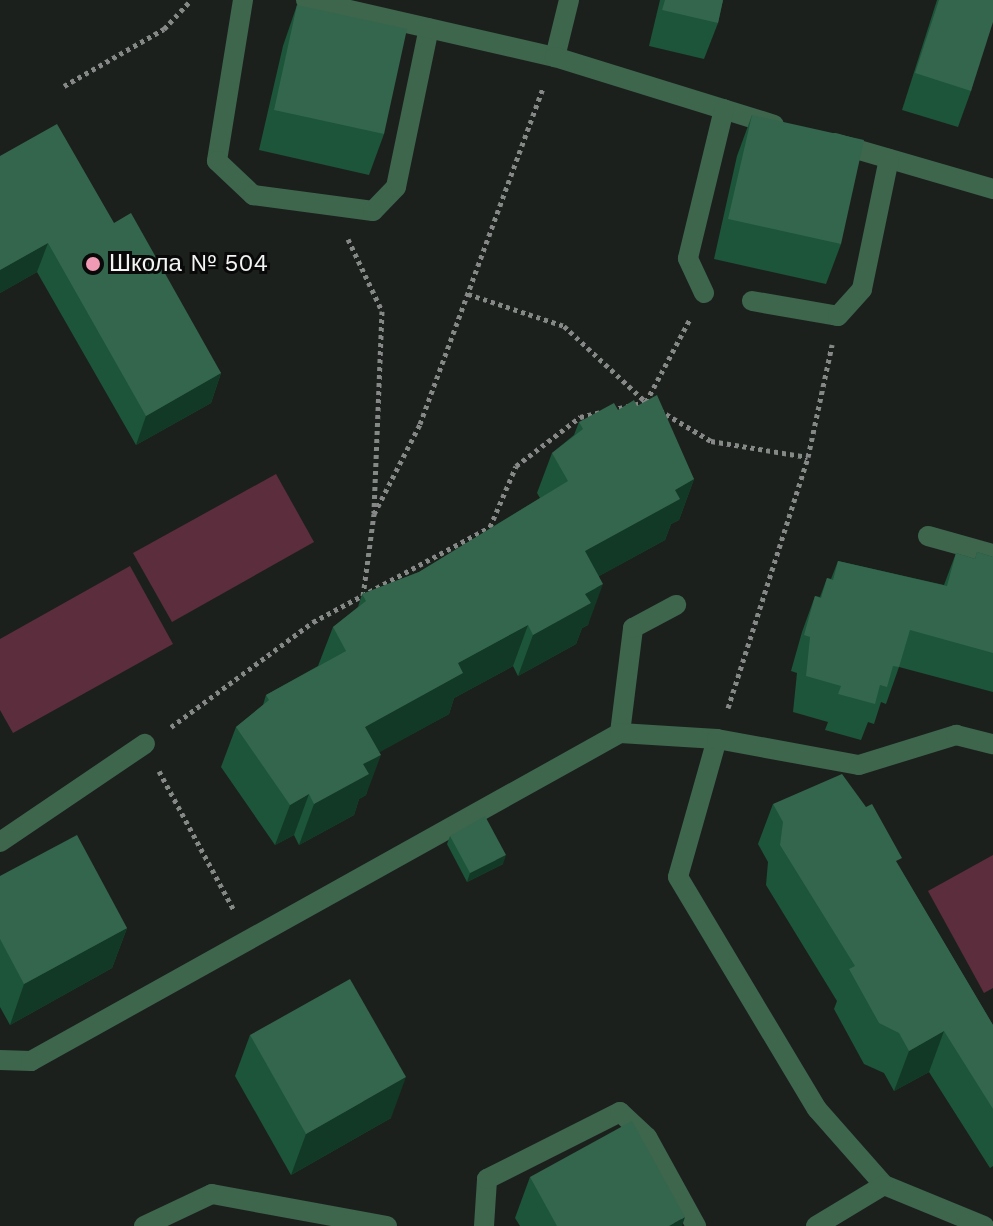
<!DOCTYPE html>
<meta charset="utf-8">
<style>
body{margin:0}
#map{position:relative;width:993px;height:1226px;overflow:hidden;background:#1c201d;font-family:"Work Sans",sans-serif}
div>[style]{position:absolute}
.green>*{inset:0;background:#5c2d3d}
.path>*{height:5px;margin-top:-2.5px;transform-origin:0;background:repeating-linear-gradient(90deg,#858886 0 4px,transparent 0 8px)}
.minor>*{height:20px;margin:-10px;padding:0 10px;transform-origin:10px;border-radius:10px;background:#3d664d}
.wall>*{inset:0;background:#1c5539}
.shaded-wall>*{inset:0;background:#123925}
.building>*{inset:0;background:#33664d}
.dots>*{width:22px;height:22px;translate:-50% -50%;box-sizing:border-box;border:4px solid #080908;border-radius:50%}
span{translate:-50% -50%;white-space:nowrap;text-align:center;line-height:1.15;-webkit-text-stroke:6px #080908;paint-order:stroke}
.poi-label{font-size:24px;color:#f2f5f3}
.left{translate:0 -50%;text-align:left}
</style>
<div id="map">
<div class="green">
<i style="clip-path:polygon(276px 474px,314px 542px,172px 622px,133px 553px)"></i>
<i style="clip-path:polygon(130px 566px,173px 644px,13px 733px,0 710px,0 639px)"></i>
<i style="clip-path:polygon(993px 855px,993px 988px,984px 993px,928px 891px)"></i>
</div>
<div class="path">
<i style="left:64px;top:86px;width:115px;rotate:-29.7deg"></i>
<i style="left:164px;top:29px;width:40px;rotate:-47deg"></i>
<i style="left:348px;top:239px;width:80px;rotate:64.7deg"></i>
<i style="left:382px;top:311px;width:202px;rotate:92.3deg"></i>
<i style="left:468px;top:294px;width:101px;rotate:18.4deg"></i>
<i style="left:564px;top:326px;width:113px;rotate:42.9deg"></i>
<i style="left:611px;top:410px;width:36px;rotate:-13deg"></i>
<i style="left:646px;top:402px;width:94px;rotate:-62.1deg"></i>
<i style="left:659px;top:410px;width:61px;rotate:30.8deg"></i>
<i style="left:711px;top:441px;width:98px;rotate:9.4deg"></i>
<i style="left:363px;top:596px;width:83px;rotate:-82.4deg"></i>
<i style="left:374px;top:514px;width:101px;rotate:-62.9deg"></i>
<i style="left:420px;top:424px;width:358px;rotate:-69.9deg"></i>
<i style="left:728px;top:708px;width:263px;rotate:-72.3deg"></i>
<i style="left:808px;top:457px;width:115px;rotate:-77.9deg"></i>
<i style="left:171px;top:727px;width:177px;rotate:-36.5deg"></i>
<i style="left:313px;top:622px;width:201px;rotate:-28.2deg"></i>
<i style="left:490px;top:527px;width:66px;rotate:-66.9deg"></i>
<i style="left:516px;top:466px;width:81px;rotate:-37.4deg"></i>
<i style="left:580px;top:417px;width:22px;rotate:-13deg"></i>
<i style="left:159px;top:771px;width:158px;rotate:61.7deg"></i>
</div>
<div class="minor">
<i style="left:243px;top:0;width:163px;rotate:99.2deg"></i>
<i style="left:217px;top:161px;width:50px;rotate:43.4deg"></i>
<i style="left:253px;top:195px;width:121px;rotate:7.6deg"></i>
<i style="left:373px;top:211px;width:33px;rotate:-46deg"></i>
<i style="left:396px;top:187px;width:162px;rotate:-78.3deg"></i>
<i style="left:306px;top:0;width:255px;rotate:12.9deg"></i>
<i style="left:569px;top:0;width:59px;rotate:103.8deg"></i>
<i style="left:555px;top:57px;width:229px;rotate:17.2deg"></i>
<i style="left:835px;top:143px;width:165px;rotate:16.2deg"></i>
<i style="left:704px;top:293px;width:38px;rotate:-115deg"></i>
<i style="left:688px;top:258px;width:153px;rotate:-76.4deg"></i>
<i style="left:752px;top:301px;width:87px;rotate:9.9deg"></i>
<i style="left:838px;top:316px;width:36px;rotate:-48deg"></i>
<i style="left:862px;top:289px;width:133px;rotate:-78.3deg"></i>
<i style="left:928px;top:536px;width:67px;rotate:15.5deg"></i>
<i style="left:620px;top:733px;width:106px;rotate:-82.9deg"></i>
<i style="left:633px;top:628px;width:49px;rotate:-28.1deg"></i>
<i style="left:717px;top:739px;width:143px;rotate:105.8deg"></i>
<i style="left:678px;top:877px;width:270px;rotate:59.1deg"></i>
<i style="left:817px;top:1109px;width:101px;rotate:48.6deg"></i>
<i style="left:884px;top:1185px;width:108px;rotate:22.3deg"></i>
<i style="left:0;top:842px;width:175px;rotate:-34.1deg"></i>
<i style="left:0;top:1060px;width:31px;rotate:2deg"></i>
<i style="left:31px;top:1061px;width:674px;rotate:-29.11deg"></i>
<i style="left:620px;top:733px;width:97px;rotate:3.5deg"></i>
<i style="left:717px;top:739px;width:144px;rotate:10.4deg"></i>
<i style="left:859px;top:765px;width:102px;rotate:-17.2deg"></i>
<i style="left:956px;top:735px;width:38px;rotate:14deg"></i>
<i style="left:144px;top:1226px;width:75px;rotate:-25.2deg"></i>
<i style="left:212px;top:1194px;width:178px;rotate:10.4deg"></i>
<i style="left:484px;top:1226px;width:47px;rotate:-86.3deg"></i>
<i style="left:487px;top:1179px;width:149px;rotate:-26.7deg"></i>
<i style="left:620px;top:1112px;width:37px;rotate:43deg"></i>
<i style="left:647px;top:1137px;width:102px;rotate:61.2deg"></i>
<i style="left:816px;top:1226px;width:79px;rotate:-31.1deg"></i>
</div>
<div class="wall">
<i style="clip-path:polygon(660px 0,723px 0,718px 23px,704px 59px,649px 46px)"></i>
<i style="clip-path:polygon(937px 0,993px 0,971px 91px,958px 127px,902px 110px)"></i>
<i style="clip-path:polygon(297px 5px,384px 134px,369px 175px,259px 150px,283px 46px)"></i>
<i style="clip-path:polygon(752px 115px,841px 244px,826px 284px,714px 259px,737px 156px)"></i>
<i style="clip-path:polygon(0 156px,114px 223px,221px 373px,211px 403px,136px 445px,37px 272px,0 293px)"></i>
<i style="clip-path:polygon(637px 406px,694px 479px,679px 520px,671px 524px,665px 540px,599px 576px,588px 625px,582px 628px,576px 644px,518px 676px,513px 666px,454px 698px,449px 714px,379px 752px,366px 795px,359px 799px,354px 815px,299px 845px,294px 835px,275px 845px,221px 767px,236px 727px,263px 705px,266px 695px,318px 666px,333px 627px,358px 607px,362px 594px,419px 572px,540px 498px,537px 493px,552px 453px,574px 435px,579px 422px,618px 410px)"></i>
<i style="clip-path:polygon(977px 552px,993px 557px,993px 692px,899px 667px,886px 704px,881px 702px,874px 724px,868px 722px,861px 740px,825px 730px,828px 722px,793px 712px,797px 673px,791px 671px,802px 632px,815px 596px,820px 597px,827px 578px,831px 579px,838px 561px,944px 585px,956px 553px,975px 559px)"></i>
<i style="clip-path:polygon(773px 804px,899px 867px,993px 1025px,993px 1166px,990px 1168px,929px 1072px,894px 1091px,884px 1073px,864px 1064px,834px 1009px,837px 1001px,766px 885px,768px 862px,758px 844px)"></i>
<i style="clip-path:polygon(450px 836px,503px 864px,467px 882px,447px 844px)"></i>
<i style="clip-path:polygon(0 876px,127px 928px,112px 968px,10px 1025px,0 1007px)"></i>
<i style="clip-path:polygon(250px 1035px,391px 1118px,291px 1175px,235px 1076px)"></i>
<i style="clip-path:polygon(530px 1177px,682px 1226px,520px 1226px,515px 1218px)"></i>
</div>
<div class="shaded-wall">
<i style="clip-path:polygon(48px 243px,37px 272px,0 293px,0 270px)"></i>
<i style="clip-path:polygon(221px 373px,211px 403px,136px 445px,146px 416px)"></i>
<i style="clip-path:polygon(694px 479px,679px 520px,671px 524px,665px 540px,570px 592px,585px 551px,675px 490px)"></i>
<i style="clip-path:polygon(603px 584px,588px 625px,582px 628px,576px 644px,518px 676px,533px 635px,585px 594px)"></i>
<i style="clip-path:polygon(528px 625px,513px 666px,454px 698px,449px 714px,351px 768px,365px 727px,458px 663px)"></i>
<i style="clip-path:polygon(381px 755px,366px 795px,359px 799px,354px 815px,299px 845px,314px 804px,363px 764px)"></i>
<i style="clip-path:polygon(309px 794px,294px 835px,275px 845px,290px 805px)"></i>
<i style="clip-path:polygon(506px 855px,503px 864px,467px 882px,470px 873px)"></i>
<i style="clip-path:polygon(127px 928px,112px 968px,10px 1025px,24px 984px)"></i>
<i style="clip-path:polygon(944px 1031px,929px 1072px,894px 1091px,909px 1051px)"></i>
<i style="clip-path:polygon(406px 1077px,391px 1118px,291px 1175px,306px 1134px)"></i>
<i style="clip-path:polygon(685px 1217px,682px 1226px,669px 1226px)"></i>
</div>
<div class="building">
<i style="clip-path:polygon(665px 0,723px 0,718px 23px,662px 10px)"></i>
<i style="clip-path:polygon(939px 0,993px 0,993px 22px,971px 91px,915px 73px)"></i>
<i style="clip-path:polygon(297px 5px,407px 29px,384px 134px,274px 110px)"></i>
<i style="clip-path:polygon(752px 115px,864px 140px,841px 244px,728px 219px)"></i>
<i style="clip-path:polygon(57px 124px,114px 223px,131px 213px,221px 373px,146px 416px,48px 243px,0 270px,0 156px)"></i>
<i style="clip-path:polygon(657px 395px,694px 479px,675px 490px,680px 499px,585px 551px,603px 584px,585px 594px,591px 603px,533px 635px,528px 625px,458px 663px,463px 673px,365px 727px,381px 755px,363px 764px,369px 774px,314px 804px,309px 794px,290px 805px,236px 727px,269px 700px,266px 695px,346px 651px,333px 627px,366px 601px,362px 594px,419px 572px,568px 481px,552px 453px,583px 429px,579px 422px,614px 403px,618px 410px,634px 400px,637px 406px)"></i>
<i style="clip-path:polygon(977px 552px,993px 557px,993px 653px,910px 630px,899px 667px,893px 666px,887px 687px,880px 685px,875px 704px,838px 694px,841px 686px,806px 676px,810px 637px,804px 635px,815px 596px,821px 598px,827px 578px,833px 580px,838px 561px,947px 586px,956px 553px,975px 559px)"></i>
<i style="clip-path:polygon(842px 774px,866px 807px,872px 804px,902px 858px,896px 861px,993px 1025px,993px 1109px,944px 1031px,909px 1051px,899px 1033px,879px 1023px,849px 969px,855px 966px,780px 845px,783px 822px,773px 804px)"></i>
<i style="clip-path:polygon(485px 816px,506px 855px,470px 873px,450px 836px)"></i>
<i style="clip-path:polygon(77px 835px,127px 928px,24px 984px,0 939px,0 876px)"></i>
<i style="clip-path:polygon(350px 979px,406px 1077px,306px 1134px,250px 1035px)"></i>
<i style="clip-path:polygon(632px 1121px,685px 1217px,669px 1226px,557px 1226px,530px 1177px)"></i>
</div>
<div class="dots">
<i style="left:93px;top:264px;background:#f09ab5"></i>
</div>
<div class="poi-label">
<span class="left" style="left:109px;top:264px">Школа № 504</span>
</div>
</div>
